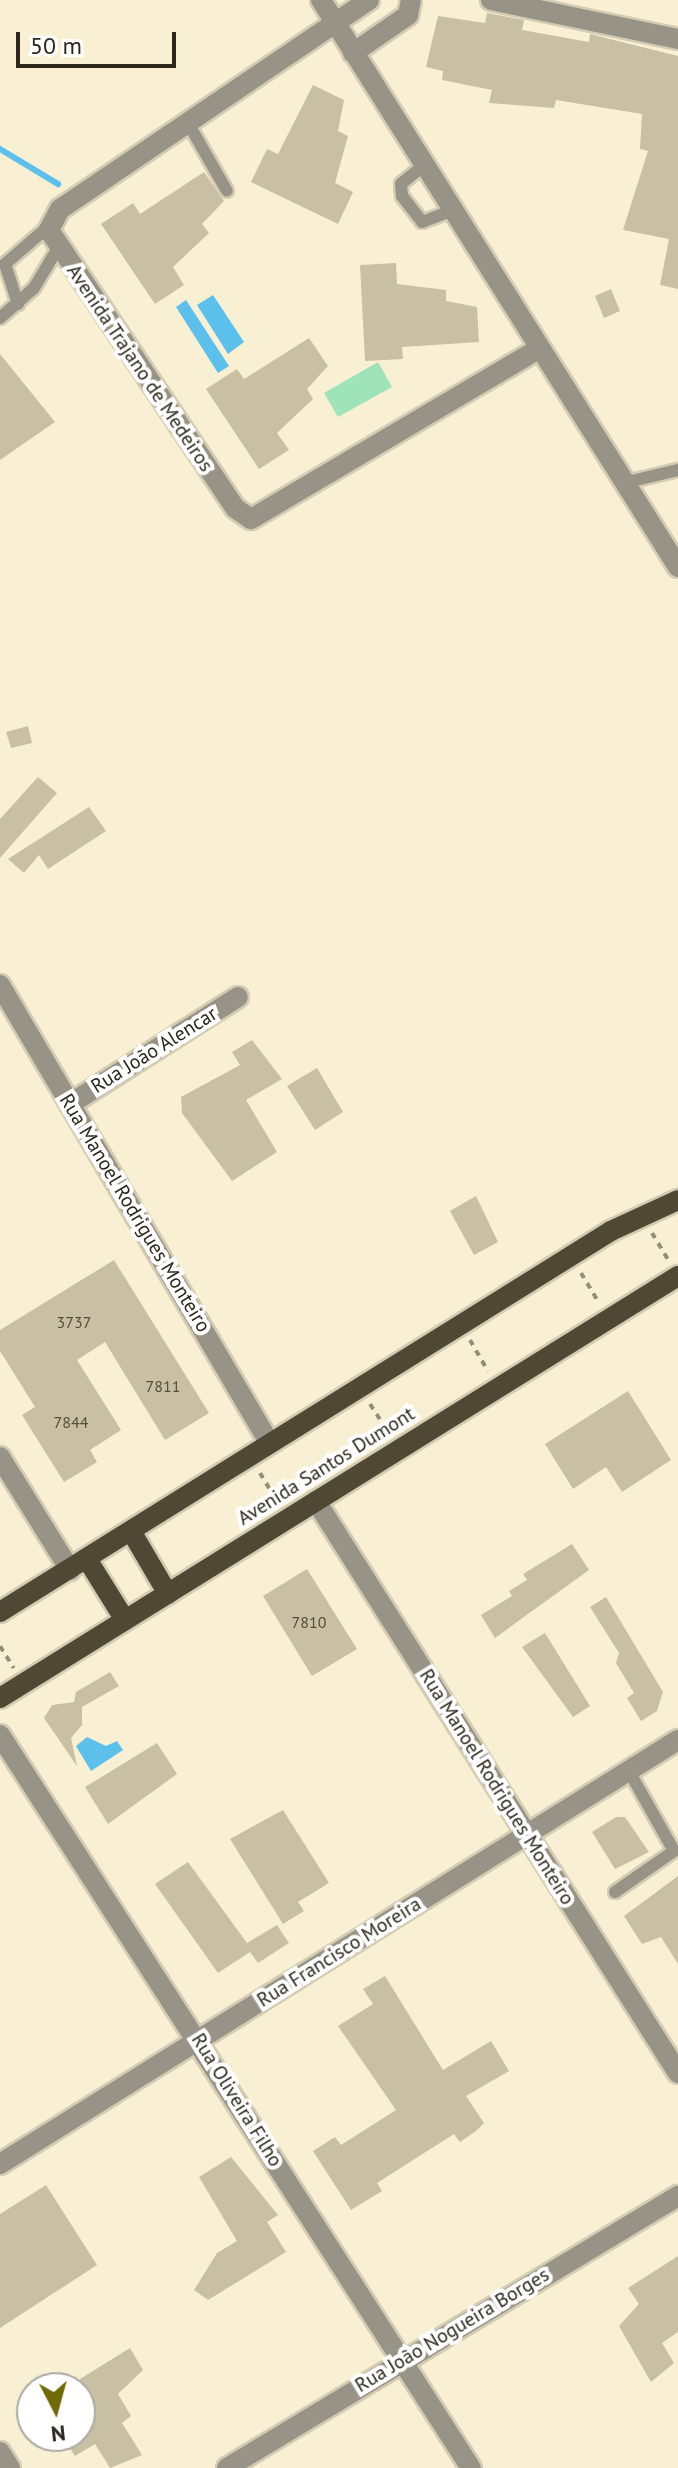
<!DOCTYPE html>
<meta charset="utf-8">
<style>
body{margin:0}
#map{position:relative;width:678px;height:2468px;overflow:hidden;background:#f9f0d3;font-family:"PT Sans",sans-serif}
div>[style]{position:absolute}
.green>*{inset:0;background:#9fe3b8}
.water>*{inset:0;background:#5cc0ec}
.stream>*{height:6px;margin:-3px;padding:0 3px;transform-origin:3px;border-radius:3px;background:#5cc0ec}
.building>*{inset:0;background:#c9bfa3}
.path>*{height:4px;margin-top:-2px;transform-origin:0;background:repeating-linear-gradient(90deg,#948d79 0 6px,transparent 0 12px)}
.roads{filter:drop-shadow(2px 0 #d4ccb2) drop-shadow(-2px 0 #d4ccb2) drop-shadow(0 2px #d4ccb2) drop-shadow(0 -2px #d4ccb2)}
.lane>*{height:12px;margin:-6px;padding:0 6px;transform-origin:6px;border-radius:6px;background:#979387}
.street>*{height:20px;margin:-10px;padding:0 10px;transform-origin:10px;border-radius:10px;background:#979387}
.primary>*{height:20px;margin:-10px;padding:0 10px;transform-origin:10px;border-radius:10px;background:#4f4834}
span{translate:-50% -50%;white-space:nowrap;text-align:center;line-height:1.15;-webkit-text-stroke:8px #fff;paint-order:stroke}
.number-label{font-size:16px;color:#524d3e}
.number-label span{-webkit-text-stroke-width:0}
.street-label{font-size:20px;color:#2b271c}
.north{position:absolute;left:16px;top:2372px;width:80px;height:80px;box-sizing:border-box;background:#fff;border:2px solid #aaa9a4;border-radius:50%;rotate:174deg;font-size:22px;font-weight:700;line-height:32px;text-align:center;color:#2b271c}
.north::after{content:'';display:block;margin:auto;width:28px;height:36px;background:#6f6a05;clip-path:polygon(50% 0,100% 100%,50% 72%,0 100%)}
.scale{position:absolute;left:16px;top:32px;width:160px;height:36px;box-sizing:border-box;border:4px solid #2b271c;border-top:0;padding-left:10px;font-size:24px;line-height:28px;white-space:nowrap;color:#2b271c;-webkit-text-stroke:6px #fff;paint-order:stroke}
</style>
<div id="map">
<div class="green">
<i style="clip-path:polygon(378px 362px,392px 387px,338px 417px,324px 393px)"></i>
</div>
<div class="water">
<i style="clip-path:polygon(213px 295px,244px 342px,228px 354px,197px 305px)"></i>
<i style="clip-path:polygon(186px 300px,229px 366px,218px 373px,176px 307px)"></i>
<i style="clip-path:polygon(87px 1737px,106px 1746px,117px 1741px,123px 1750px,91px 1771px,76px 1746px)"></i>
</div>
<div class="stream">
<i style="left:0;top:149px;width:68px;rotate:31.1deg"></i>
</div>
<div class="building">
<i style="clip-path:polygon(487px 13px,524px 20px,522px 30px,589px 42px,590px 34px,678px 56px,678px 289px,660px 285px,669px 239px,623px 230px,648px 151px,640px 149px,642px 114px,556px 100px,554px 108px,489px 103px,492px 90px,442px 80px,443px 71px,426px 67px,438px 16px,485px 23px)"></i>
<i style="clip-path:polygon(313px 85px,344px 100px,338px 131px,348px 136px,335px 183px,353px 192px,338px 224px,251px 182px,267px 149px,278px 154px)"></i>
<i style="clip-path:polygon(204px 172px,224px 201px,202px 224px,209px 233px,173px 267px,184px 285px,155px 304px,101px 224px,133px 203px,140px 214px)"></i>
<i style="clip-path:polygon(396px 263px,397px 284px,446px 290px,446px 301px,477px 307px,479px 342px,402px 347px,403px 359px,365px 361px,360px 265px)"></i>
<i style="clip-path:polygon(611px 289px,620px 311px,604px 318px,595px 296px)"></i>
<i style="clip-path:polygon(309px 338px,328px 366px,307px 389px,313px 399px,277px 433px,289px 450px,259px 469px,206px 389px,237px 369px,244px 379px)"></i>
<i style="clip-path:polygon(0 354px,55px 422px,0 460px)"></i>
<i style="clip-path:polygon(28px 726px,32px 743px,11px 748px,6px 732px)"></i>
<i style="clip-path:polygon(38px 777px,57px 793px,0 858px,0 819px)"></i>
<i style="clip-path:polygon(89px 807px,106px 831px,48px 869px,39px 855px,24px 873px,8px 859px)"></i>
<i style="clip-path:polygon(252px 1040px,282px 1079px,246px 1100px,277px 1152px,232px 1181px,182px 1113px,181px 1097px,240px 1065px,232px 1052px)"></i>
<i style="clip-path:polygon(317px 1068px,343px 1112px,315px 1130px,287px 1086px)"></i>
<i style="clip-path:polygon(476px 1196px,498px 1242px,474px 1255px,450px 1211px)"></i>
<i style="clip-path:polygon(114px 1260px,209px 1413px,165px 1440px,105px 1342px,77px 1360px,121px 1430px,90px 1450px,97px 1462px,64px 1482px,22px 1415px,35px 1407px,0 1351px,0 1330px)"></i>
<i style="clip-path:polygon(628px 1391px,671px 1460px,622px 1492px,606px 1467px,573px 1489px,545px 1444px)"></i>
<i style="clip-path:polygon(572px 1544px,589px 1570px,495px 1638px,481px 1615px,512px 1596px,509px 1591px,527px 1580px,523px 1574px)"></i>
<i style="clip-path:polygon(307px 1569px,357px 1649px,312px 1676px,263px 1596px)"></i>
<i style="clip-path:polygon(606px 1597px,663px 1692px,657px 1711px,641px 1721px,627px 1698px,634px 1693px,616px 1663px,619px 1653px,590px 1607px)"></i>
<i style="clip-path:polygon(545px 1633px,590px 1706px,573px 1717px,522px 1647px)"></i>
<i style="clip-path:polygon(110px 1672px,119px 1686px,82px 1707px,82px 1725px,71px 1738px,77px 1766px,44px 1718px,52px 1705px,74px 1702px,76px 1692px)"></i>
<i style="clip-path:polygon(157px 1743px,177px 1774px,108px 1824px,85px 1787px)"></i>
<i style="clip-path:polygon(283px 1810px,329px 1883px,298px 1902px,304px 1911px,283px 1924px,230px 1839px)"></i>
<i style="clip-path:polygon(616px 1817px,625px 1817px,649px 1852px,615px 1869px,592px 1832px)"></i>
<i style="clip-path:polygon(188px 1862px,247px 1943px,277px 1925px,289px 1943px,258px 1963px,250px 1952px,218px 1973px,155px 1884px)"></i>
<i style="clip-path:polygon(678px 1876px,678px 1964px,661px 1937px,642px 1944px,624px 1916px)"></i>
<i style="clip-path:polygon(385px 1976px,443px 2070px,491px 2041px,509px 2071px,466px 2096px,484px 2123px,476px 2131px,460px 2142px,454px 2134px,377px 2183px,382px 2191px,351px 2210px,313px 2151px,335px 2137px,341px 2145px,396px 2110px,338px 2026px,373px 2004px,363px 1989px)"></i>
<i style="clip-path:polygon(231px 2157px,278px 2215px,267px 2222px,286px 2252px,208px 2300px,194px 2290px,217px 2253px,237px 2241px,199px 2177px)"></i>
<i style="clip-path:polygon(46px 2185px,97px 2265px,0 2328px,0 2214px)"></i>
<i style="clip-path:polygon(678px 2256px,678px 2332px,662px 2343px,674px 2363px,651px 2382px,619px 2326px,639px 2304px,628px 2288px)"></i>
<i style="clip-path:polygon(130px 2348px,143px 2370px,118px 2394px,131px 2416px,122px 2423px,142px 2455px,110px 2468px,95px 2444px,75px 2456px,62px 2436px,80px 2436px,80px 2379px)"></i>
</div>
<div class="path">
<i style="left:652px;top:1233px;width:31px;rotate:59deg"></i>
<i style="left:581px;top:1273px;width:35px;rotate:59deg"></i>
<i style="left:470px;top:1340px;width:36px;rotate:60deg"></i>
<i style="left:370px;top:1404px;width:35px;rotate:57deg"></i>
<i style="left:260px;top:1473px;width:35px;rotate:59deg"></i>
<i style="left:0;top:1646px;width:26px;rotate:58deg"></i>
</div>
<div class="roads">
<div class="lane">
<i style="left:188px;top:123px;width:78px;rotate:60.2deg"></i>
<i style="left:423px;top:166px;width:28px;rotate:141deg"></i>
<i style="left:401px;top:184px;width:12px;rotate:85deg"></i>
<i style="left:402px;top:196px;width:33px;rotate:52deg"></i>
<i style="left:422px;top:222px;width:31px;rotate:-21deg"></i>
<i style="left:18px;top:304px;width:42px;rotate:-108deg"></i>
<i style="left:5px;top:264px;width:58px;rotate:-40.8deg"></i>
<i style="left:0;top:318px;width:45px;rotate:-41.4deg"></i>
<i style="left:34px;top:288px;width:47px;rotate:-59deg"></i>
<i style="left:623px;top:483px;width:57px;rotate:-13.3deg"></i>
<i style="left:615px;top:1892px;width:72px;rotate:-34.8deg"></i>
<i style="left:674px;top:1851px;width:92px;rotate:-119.4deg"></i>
</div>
<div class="street">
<i style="left:321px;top:0;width:670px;rotate:57.8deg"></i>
<i style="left:369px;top:0;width:373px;rotate:145.9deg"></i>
<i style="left:60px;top:209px;width:24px;rotate:118deg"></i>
<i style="left:49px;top:230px;width:334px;rotate:56.2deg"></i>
<i style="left:235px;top:508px;width:19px;rotate:35deg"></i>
<i style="left:251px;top:519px;width:332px;rotate:-30.6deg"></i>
<i style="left:491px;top:0;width:191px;rotate:11.8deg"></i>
<i style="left:353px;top:53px;width:67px;rotate:-34.6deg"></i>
<i style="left:408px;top:15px;width:15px;rotate:-79deg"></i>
<i style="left:0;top:985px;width:530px;rotate:59.52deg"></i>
<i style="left:70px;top:1104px;width:199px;rotate:-32.5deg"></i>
<i style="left:0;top:1457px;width:133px;rotate:58.2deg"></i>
<i style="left:316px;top:1501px;width:677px;rotate:57.67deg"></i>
<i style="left:0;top:1735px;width:871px;rotate:57.28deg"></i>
<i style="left:0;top:2164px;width:800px;rotate:-32.02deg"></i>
<i style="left:0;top:2452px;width:19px;rotate:58deg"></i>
<i style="left:227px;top:2468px;width:527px;rotate:-31.09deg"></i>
</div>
<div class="primary">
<i style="left:131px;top:1531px;width:73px;rotate:59.6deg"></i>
<i style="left:87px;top:1559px;width:72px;rotate:58.1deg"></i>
<i style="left:0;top:1612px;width:720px;rotate:-31.95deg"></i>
<i style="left:611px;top:1231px;width:74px;rotate:-24.8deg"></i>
<i style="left:0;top:1698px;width:799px;rotate:-31.9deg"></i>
</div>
</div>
<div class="number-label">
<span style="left:74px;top:1322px">3737</span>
<span style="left:163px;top:1386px">7811</span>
<span style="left:71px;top:1422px">7844</span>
<span style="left:309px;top:1622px">7810</span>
</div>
<div class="street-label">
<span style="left:140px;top:368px;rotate:56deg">Avenida Trajano de Medeiros</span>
<span style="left:154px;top:1050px;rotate:-32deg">Rua João Alencar</span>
<span style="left:135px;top:1213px;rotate:59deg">Rua Manoel Rodrigues Monteiro</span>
<span style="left:326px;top:1466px;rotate:-32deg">Avenida Santos Dumont</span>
<span style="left:497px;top:1787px;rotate:58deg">Rua Manoel Rodrigues Monteiro</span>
<span style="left:339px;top:1952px;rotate:-32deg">Rua Francisco Moreira</span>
<span style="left:237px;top:2100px;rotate:58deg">Rua Oliveira Filho</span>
<span style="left:452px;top:2330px;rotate:-31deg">Rua João Nogueira Borges</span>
</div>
<div class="north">N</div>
<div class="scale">50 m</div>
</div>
